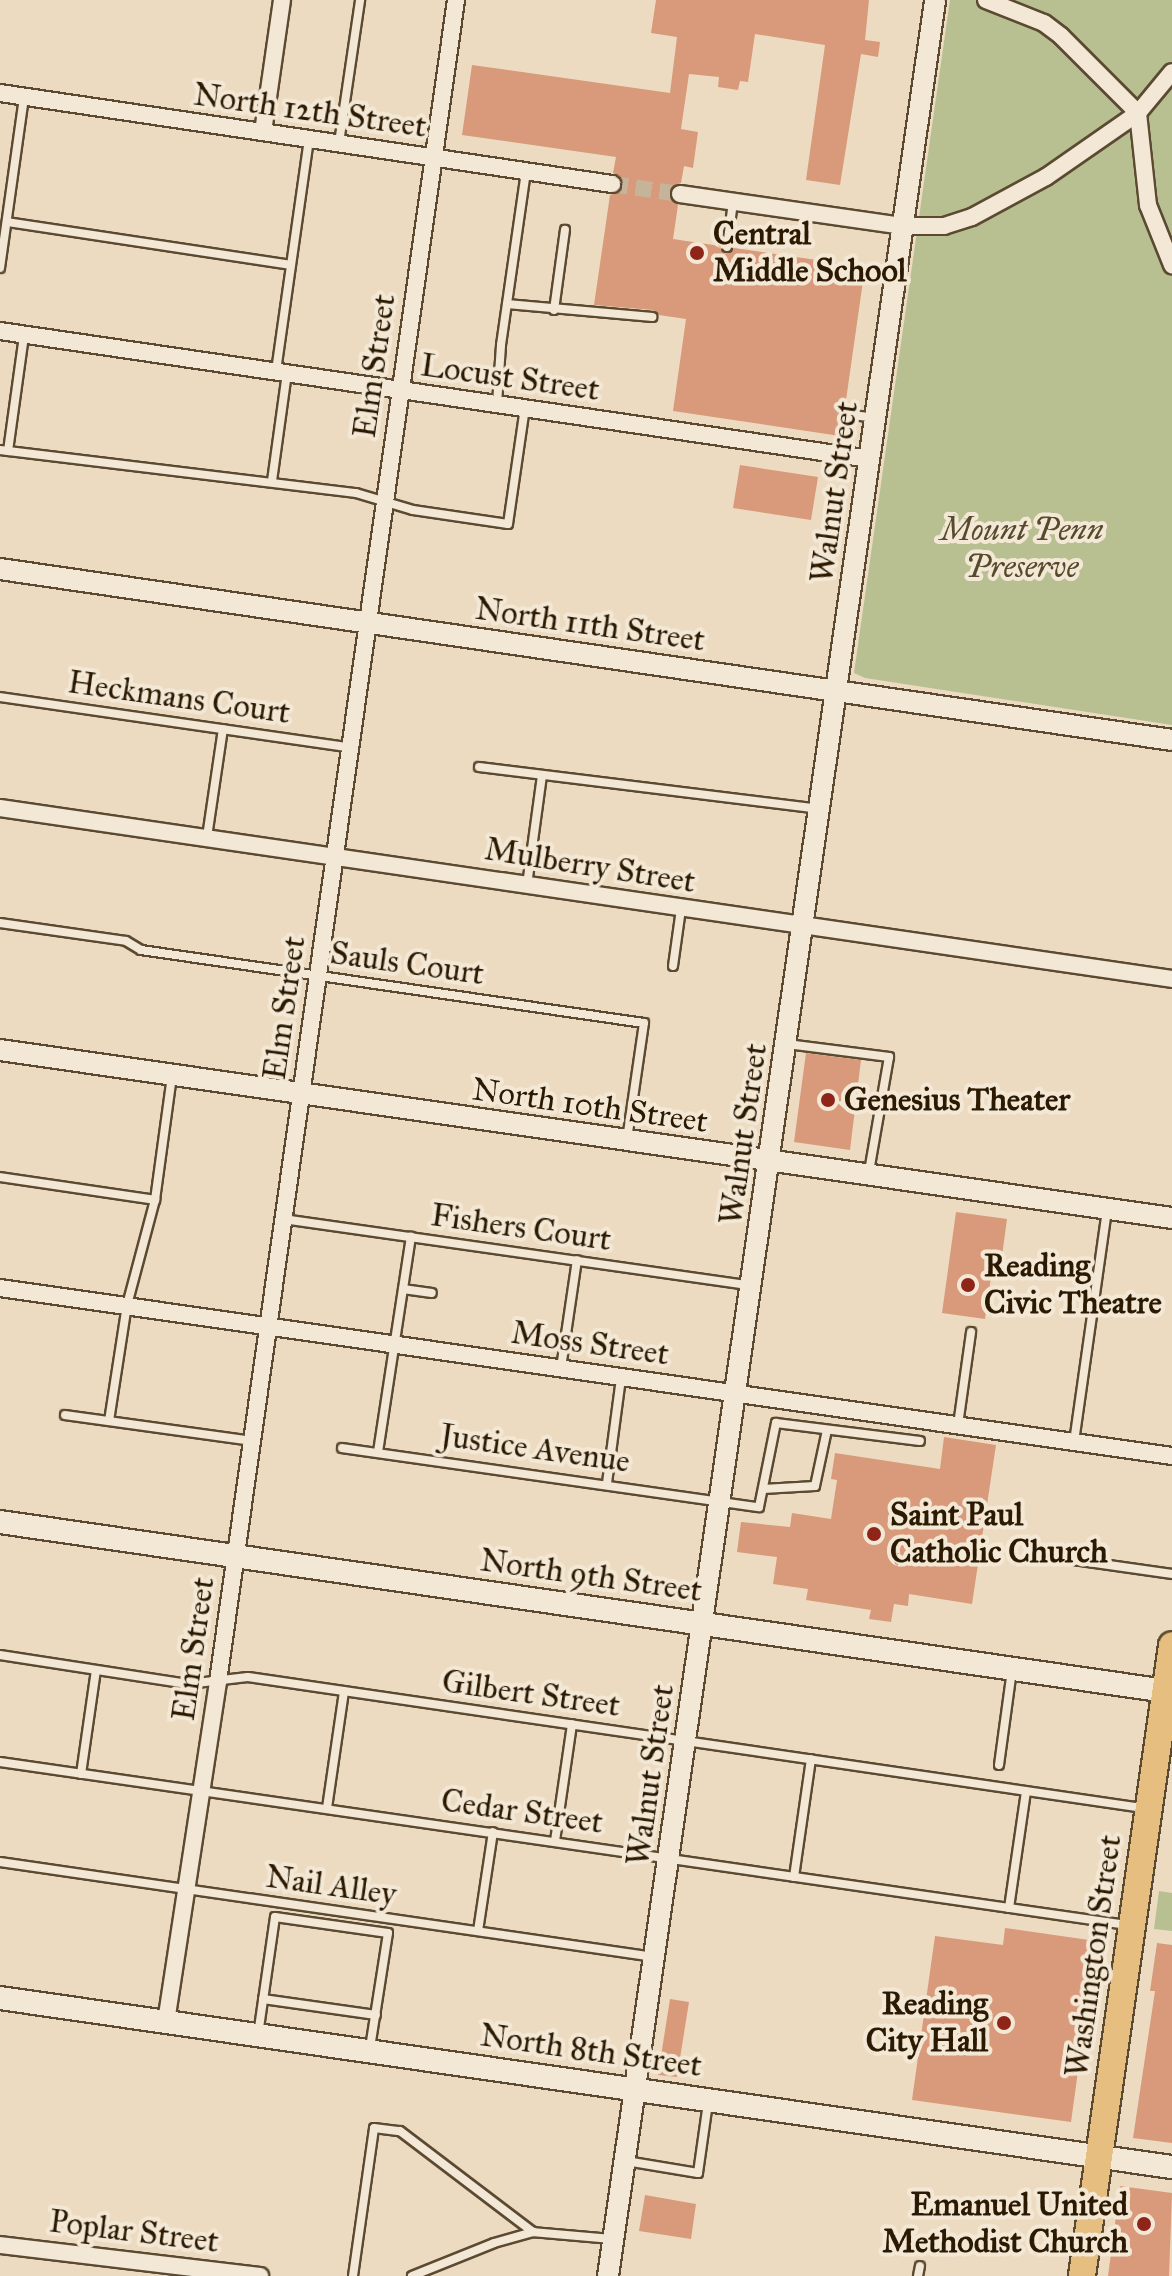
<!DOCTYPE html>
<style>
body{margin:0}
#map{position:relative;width:1172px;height:2276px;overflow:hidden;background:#ecdbc0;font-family:"IM FELL Great Primer",serif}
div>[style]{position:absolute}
.green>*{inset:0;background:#b8c092}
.building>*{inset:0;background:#d89a7a}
.minor-tunnel>*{height:16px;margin-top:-8px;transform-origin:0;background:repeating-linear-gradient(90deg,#c5b49a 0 16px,transparent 0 24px)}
.roads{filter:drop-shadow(2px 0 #5b4a31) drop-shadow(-2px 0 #5b4a31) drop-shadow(0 2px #5b4a31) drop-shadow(0 -2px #5b4a31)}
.service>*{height:8px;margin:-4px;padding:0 4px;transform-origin:4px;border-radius:4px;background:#f3e8d6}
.minor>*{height:16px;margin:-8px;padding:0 8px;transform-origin:8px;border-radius:8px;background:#f3e8d6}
.tertiary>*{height:20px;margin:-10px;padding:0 10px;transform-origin:10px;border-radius:10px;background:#f3e8d6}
.secondary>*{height:22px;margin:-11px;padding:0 11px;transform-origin:11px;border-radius:11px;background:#f3e8d6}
.primary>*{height:26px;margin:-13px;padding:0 13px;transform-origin:13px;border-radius:13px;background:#e6be80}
.dots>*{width:22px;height:22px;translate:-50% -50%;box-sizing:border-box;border:4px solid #f3e8d6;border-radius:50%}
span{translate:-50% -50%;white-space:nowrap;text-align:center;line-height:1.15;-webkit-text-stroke:8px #f3e8d6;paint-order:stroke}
.street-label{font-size:32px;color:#2b1901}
.poi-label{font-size:32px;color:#2b1901;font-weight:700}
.left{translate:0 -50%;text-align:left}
.right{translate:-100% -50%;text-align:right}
.park-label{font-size:32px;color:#554b2c;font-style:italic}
</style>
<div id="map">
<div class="green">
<i style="clip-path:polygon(950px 0,1172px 0,1172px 725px,865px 678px,854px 673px)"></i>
<i style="clip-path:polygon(1159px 1891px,1172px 1893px,1172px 1931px,1154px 1929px)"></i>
</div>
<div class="building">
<i style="clip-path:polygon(656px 0,869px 0,865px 40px,880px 42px,878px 57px,861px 54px,840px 185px,806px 180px,825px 45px,755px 34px,748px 82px,740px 81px,738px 90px,718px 87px,719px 77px,689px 74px,681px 129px,698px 132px,693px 168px,684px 166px,681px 183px,672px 187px,669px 193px,678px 205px,673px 239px,720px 246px,725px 254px,734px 248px,865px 267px,845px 407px,837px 412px,843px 421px,840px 436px,673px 411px,686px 319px,659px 315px,653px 310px,594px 305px,610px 195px,620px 191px,623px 185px,619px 176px,613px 173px,616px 157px,462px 135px,472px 65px,670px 93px,677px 37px,651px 33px)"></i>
<i style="clip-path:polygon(740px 465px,818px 477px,811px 520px,733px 508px)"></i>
<i style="clip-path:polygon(806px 1053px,861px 1060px,850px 1150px,794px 1142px)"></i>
<i style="clip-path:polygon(956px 1212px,1007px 1219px,1002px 1256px,994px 1256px,985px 1319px,942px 1313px)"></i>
<i style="clip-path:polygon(944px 1437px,996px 1445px,972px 1604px,909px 1594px,908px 1606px,894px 1604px,891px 1622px,869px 1619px,871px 1610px,806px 1600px,808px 1589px,773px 1584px,777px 1557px,737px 1552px,741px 1522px,790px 1527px,792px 1513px,831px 1519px,837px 1480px,831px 1479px,835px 1453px,940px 1469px)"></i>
<i style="clip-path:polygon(1005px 1928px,1096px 1941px,1071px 2122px,912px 2100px,935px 1936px,1003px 1945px)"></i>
<i style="clip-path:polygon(1157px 1943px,1172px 1945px,1172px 2143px,1133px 2138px,1155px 1991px,1150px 1991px)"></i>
<i style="clip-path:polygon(670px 1999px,689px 2002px,677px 2077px,658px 2075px)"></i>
<i style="clip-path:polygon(1120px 2186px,1172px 2193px,1169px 2276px,1108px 2276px)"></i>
<i style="clip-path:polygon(645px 2195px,696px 2204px,691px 2239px,639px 2231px)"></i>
</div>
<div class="minor-tunnel">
<i style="left:612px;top:184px;width:69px;rotate:8.4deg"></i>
</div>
<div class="roads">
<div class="service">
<i style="left:339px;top:143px;width:145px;rotate:-81.6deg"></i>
<i style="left:7px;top:222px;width:287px;rotate:8.6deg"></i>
<i style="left:727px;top:247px;width:45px;rotate:-82.4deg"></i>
<i style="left:0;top:268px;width:173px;rotate:-82deg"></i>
<i style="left:507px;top:304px;width:146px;rotate:5.1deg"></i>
<i style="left:554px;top:310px;width:81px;rotate:-82.2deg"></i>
<i style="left:276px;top:371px;width:234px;rotate:-81.9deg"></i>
<i style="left:497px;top:404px;width:59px;rotate:-86.1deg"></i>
<i style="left:501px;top:345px;width:176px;rotate:-81.8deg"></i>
<i style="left:844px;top:414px;width:31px;rotate:7deg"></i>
<i style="left:0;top:450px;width:359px;rotate:6.9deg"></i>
<i style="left:356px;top:493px;width:59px;rotate:16.6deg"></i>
<i style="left:413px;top:510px;width:96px;rotate:8.4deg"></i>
<i style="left:508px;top:524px;width:117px;rotate:-81.7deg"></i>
<i style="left:8px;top:451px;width:117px;rotate:-82.1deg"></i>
<i style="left:272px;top:481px;width:109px;rotate:-82.1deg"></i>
<i style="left:0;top:697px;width:353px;rotate:8.2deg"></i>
<i style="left:479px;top:767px;width:344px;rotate:7deg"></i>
<i style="left:207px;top:837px;width:109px;rotate:-81.6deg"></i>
<i style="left:527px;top:885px;width:110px;rotate:-82.2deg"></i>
<i style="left:0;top:923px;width:127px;rotate:8.1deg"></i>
<i style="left:126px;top:941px;width:17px;rotate:31deg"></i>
<i style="left:141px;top:950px;width:508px;rotate:8.26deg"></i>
<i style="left:644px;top:1023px;width:118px;rotate:98.3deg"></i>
<i style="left:673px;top:966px;width:58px;rotate:-82deg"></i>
<i style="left:787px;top:1044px;width:103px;rotate:7.3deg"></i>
<i style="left:889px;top:1057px;width:117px;rotate:99.9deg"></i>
<i style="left:0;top:1177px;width:157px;rotate:8.4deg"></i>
<i style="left:283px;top:1219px;width:473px;rotate:8.1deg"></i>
<i style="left:403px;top:1289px;width:29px;rotate:8deg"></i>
<i style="left:561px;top:1368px;width:109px;rotate:-81.6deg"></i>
<i style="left:65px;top:1415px;width:189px;rotate:7.9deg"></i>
<i style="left:109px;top:1421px;width:117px;rotate:-81.2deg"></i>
<i style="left:127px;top:1305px;width:109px;rotate:-75.1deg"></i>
<i style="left:155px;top:1200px;width:125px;rotate:-82.2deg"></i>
<i style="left:958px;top:1425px;width:94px;rotate:-82deg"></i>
<i style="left:1074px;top:1442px;width:235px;rotate:-81.9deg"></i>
<i style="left:342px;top:1448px;width:421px;rotate:8.1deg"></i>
<i style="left:759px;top:1507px;width:86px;rotate:-78.6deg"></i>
<i style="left:776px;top:1423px;width:145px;rotate:7.1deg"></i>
<i style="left:378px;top:1452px;width:218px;rotate:-81.3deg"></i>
<i style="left:607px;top:1483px;width:106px;rotate:-82.4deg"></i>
<i style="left:763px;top:1489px;width:52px;rotate:-3.3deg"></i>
<i style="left:815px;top:1486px;width:57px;rotate:-77.9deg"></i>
<i style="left:1053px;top:1557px;width:120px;rotate:8.1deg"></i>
<i style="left:0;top:1655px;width:190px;rotate:8.8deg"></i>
<i style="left:188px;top:1684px;width:60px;rotate:-6.7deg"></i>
<i style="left:248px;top:1677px;width:905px;rotate:8.33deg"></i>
<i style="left:0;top:1762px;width:1139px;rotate:8.23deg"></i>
<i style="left:999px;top:1765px;width:96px;rotate:-82.2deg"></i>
<i style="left:81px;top:1774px;width:105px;rotate:-81.8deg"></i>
<i style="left:327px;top:1808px;width:118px;rotate:-81.7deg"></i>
<i style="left:555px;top:1841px;width:118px;rotate:-81.7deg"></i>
<i style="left:0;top:1862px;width:661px;rotate:8.26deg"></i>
<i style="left:794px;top:1877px;width:119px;rotate:-81.8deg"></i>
<i style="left:1009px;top:1908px;width:118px;rotate:-81.7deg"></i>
<i style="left:478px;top:1931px;width:100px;rotate:-81.4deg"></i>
<i style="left:263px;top:1999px;width:114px;rotate:8.1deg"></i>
<i style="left:258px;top:2035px;width:119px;rotate:-81.8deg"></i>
<i style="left:275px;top:1917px;width:114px;rotate:8.1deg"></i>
<i style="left:388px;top:1933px;width:116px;rotate:98.9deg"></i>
<i style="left:626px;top:2161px;width:73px;rotate:9.5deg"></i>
<i style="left:698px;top:2173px;width:71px;rotate:-81.9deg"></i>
<i style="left:353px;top:2276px;width:149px;rotate:-81.9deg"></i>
<i style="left:374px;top:2128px;width:26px;rotate:7deg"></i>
<i style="left:400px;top:2131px;width:167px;rotate:37.2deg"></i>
<i style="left:412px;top:2276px;width:88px;rotate:-21.9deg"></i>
<i style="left:494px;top:2243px;width:41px;rotate:-15.8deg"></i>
<i style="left:533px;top:2232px;width:78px;rotate:5.1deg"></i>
<i style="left:918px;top:2276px;width:10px;rotate:-79deg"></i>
</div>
<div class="minor">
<i style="left:986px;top:0;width:62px;rotate:21.6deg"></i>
<i style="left:1044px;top:23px;width:21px;rotate:37deg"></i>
<i style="left:1061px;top:36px;width:109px;rotate:45deg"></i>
<i style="left:0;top:93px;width:619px;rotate:8.46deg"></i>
<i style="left:1138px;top:113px;width:93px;rotate:83.8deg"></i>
<i style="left:1148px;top:205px;width:65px;rotate:68.2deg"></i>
<i style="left:263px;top:132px;width:133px;rotate:-81.8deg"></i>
<i style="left:680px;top:194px;width:224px;rotate:8.2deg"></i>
<i style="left:902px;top:226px;width:42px"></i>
<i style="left:944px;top:226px;width:29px;rotate:-18deg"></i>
<i style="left:972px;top:217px;width:84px;rotate:-28.4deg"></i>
<i style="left:1046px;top:177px;width:112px;rotate:-34.8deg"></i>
<i style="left:1138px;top:113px;width:53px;rotate:-50.3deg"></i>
<i style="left:0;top:331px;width:879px;rotate:8.37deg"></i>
<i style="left:0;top:808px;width:1184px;rotate:8.3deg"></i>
<i style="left:0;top:1288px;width:1184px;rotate:8.16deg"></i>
<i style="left:166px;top:2022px;width:345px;rotate:-81.3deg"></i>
<i style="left:218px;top:1681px;width:1698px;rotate:-81.94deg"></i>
<i style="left:0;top:2245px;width:262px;rotate:6.8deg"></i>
</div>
<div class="tertiary">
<i style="left:0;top:569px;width:1184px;rotate:8.3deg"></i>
<i style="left:0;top:1050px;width:1184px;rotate:8.16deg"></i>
<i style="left:608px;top:2276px;width:2299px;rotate:-81.82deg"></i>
</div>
<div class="secondary">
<i style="left:0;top:1522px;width:1184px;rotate:8.25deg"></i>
<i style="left:0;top:1998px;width:1184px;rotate:8.21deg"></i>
</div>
<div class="primary">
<i style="left:1082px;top:2276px;width:637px;rotate:-81.88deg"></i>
</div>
</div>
<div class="dots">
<i style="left:697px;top:253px;background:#8f2418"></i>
<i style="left:828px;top:1100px;background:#8f2418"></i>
<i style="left:968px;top:1285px;background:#8f2418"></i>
<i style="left:874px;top:1534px;background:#8f2418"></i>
<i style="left:1004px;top:2023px;background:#8f2418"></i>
<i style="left:1144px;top:2224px;background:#8f2418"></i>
</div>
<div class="street-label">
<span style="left:310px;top:111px;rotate:8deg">North 12th Street</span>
<span style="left:375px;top:366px;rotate:-82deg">Elm Street</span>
<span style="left:510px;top:378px;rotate:8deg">Locust Street</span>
<span style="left:835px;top:492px;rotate:-82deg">Walnut Street</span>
<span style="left:590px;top:625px;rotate:8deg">North 11th Street</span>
<span style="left:179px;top:698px;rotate:8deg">Heckmans Court</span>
<span style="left:590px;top:866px;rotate:9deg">Mulberry Street</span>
<span style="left:407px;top:964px;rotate:8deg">Sauls Court</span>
<span style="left:285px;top:1008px;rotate:-82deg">Elm Street</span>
<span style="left:590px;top:1106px;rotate:8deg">North 10th Street</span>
<span style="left:744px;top:1134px;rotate:-82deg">Walnut Street</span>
<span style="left:521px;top:1228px;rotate:8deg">Fishers Court</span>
<span style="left:590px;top:1344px;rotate:8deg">Moss Street</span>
<span style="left:535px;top:1449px;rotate:8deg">Justice Avenue</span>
<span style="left:591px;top:1576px;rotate:8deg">North 9th Street</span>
<span style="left:194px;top:1649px;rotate:-82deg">Elm Street</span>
<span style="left:531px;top:1694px;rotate:8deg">Gilbert Street</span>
<span style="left:651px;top:1775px;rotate:-82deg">Walnut Street</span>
<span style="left:522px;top:1812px;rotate:8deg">Cedar Street</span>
<span style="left:331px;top:1886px;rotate:8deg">Nail Alley</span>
<span style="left:1094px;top:1956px;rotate:-82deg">Washington Street</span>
<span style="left:591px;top:2051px;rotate:8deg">North 8th Street</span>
<span style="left:134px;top:2232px;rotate:7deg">Poplar Street</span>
</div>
<div class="poi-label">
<span class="left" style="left:713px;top:253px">Central<br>Middle School</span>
<span class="left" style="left:844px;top:1100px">Genesius Theater</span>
<span class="left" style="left:984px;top:1285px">Reading<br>Civic Theatre</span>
<span class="left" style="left:890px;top:1534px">Saint Paul<br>Catholic Church</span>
<span class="right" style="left:988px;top:2023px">Reading<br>City Hall</span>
<span class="right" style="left:1128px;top:2224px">Emanuel United<br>Methodist Church</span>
</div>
<div class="park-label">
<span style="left:1022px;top:549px">Mount Penn<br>Preserve</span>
</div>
</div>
